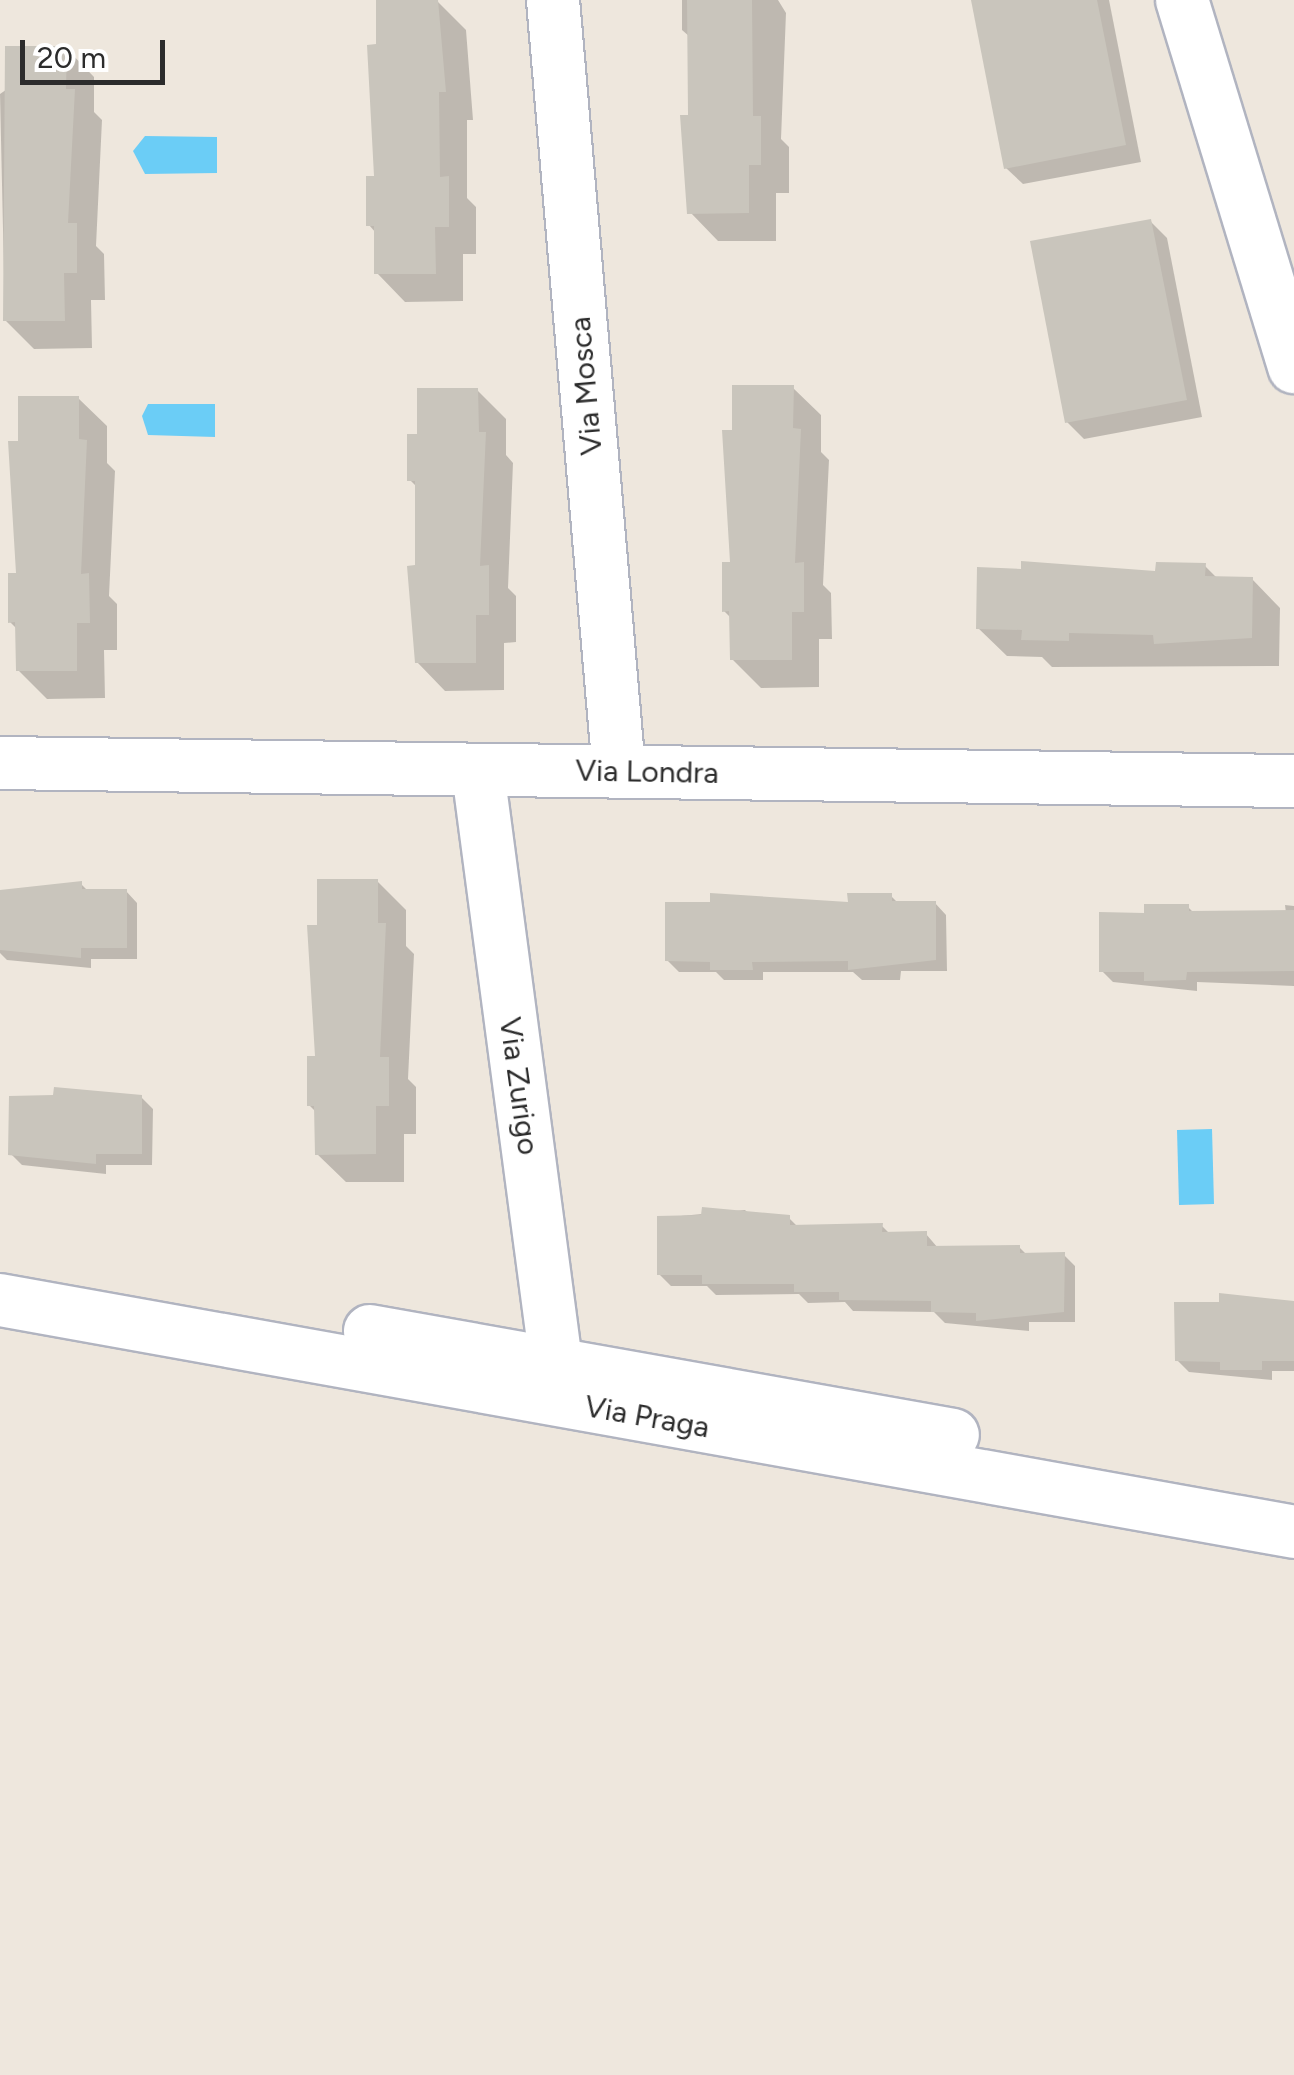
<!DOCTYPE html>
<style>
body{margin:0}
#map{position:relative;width:1294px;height:2075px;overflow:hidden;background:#eee7dd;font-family:Figtree,sans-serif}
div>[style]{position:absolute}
.water>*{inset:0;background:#6bcdf6}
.shadow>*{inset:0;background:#0003}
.building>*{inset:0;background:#c9c5bc}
.roads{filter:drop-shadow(2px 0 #b1b4c0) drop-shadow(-2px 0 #b1b4c0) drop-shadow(0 2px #b1b4c0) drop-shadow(0 -2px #b1b4c0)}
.minor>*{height:52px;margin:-26px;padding:0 26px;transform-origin:26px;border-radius:26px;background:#fff}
span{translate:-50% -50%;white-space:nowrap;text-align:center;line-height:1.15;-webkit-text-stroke:9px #fff;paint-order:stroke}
.street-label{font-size:30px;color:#2c2c2c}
.scale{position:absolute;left:20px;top:40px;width:145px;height:45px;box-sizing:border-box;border:5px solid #2c2c2c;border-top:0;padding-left:12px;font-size:30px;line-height:35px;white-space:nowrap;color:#2c2c2c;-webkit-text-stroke:8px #fff;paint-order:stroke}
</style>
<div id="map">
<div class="water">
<i style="clip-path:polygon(145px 136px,217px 137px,217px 173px,145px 174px,133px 151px)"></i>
<i style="clip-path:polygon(148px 404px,215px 404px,215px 437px,148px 435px,142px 416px)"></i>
<i style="clip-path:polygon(1212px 1129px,1214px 1204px,1179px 1205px,1177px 1130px)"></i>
</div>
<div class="shadow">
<i style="clip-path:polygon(682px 0,778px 0,786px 13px,781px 139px,789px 147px,789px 193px,776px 193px,776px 241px,718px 241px,690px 212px,690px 37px,682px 30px)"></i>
<i style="clip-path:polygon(974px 0,1109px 0,1141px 162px,1023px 184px,1006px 168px)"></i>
<i style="clip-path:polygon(437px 1px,466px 30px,473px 120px,467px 120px,467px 198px,476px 207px,476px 254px,463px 254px,463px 301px,405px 302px,377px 273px,376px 233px,369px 225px,377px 178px,379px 47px)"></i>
<i style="clip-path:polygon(66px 48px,94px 77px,94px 112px,102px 120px,96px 246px,104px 254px,105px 300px,91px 300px,92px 348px,34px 349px,5px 320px,0 94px)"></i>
<i style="clip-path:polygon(1150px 221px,1167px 238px,1202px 417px,1084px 439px,1067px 422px)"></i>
<i style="clip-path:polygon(792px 387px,821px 415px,821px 452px,829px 460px,823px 585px,831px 593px,832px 639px,819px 639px,819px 687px,761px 688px,732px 659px,732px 619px,724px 611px,732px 565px,735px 433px)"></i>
<i style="clip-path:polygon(477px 390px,506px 419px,506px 455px,513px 463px,508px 588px,516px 596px,516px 642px,504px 643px,504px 690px,445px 691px,417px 662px,417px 487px,410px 480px,420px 436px)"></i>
<i style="clip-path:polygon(78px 398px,107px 426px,107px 463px,115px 471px,109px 596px,117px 604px,117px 650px,104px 650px,105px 698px,47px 699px,18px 670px,18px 630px,10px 622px,18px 576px,20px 444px)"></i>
<i style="clip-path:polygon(1205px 566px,1217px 578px,1252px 579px,1280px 608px,1279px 666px,1052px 667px,1042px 657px,1007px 656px,978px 628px,1158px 573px)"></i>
<i style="clip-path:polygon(377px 881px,406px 910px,406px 946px,414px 954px,408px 1079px,416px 1087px,416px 1134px,404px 1134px,404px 1182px,346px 1182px,317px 1154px,317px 1113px,309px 1105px,317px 1059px,320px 927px)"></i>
<i style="clip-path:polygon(81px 884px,89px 892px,126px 891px,137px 903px,137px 959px,91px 959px,91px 968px,7px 960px,0 953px,0 892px)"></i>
<i style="clip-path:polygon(891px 896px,899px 904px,935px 903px,946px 915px,947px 971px,901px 971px,900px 980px,862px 980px,853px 972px,763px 972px,763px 980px,724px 980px,716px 972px,679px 972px,667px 960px)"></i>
<i style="clip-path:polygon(1285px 905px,1294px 906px,1294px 986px,1197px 982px,1197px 991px,1113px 982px,1102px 971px,1147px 916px,1188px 907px,1194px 913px,1286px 913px)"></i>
<i style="clip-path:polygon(141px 1097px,153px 1109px,152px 1165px,106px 1165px,106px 1174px,22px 1165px,11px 1154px)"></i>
<i style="clip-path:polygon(745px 1210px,752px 1217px,789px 1218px,798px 1227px,882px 1226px,890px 1234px,926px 1234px,938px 1248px,1019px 1247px,1027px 1255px,1064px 1255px,1075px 1266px,1075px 1322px,1029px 1322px,1029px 1331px,945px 1323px,934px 1312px,853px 1311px,845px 1302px,808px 1303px,799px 1294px,716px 1295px,707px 1286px,671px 1286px,659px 1274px,659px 1218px)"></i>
<i style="clip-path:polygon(1294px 1303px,1294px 1371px,1272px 1371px,1272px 1380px,1189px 1372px,1177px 1360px)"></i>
</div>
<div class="building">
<i style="clip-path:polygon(376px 0,438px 0,446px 92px,439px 92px,440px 177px,449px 176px,449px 227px,435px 227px,436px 274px,374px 274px,374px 226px,366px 226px,366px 176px,374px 176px,367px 45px,376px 44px)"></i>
<i style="clip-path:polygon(687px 0,752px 0,753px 116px,761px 116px,761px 165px,749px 165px,749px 213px,687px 214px,680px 115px,688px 115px)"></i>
<i style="clip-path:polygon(971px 0,1097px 0,1126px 145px,1004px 169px)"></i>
<i style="clip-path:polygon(5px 46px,67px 46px,66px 89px,75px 89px,68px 223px,77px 223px,77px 273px,64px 273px,65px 321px,3px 321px)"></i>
<i style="clip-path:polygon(1151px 219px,1187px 400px,1065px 423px,1030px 241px)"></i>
<i style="clip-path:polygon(732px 385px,794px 385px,793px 428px,801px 429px,795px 563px,804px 562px,804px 612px,792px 612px,792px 660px,730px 660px,729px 611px,722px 612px,722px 562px,730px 562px,722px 430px,732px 430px)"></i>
<i style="clip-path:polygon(417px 388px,478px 388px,479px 432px,486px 432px,480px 566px,489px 565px,489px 615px,476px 615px,476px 663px,415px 663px,407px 566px,415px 565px,415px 481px,407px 481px,407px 434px,417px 434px)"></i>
<i style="clip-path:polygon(18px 396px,79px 396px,79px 439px,87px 440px,81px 574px,89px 573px,90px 623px,77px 623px,77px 671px,16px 671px,15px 622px,8px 623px,8px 573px,16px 573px,8px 441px,18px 441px)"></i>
<i style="clip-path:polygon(1021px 561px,1155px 571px,1156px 562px,1206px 563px,1205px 576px,1253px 577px,1252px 638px,1154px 644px,1153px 635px,1069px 633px,1069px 641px,1021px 640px,1022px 630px,976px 629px,977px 567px,1021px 569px)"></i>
<i style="clip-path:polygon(317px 879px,378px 879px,378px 923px,386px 923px,380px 1057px,389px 1057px,389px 1106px,376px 1106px,376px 1154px,315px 1155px,314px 1106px,307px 1106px,307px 1056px,315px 1056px,307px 925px,317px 925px)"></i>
<i style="clip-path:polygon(82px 881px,82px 889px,127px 889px,127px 948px,81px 948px,81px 958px,0 950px,0 890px)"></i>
<i style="clip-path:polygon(710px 893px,848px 902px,847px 893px,892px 893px,892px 901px,936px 901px,936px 960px,848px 970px,848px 961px,752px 962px,753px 970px,710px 970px,710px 962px,665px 961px,665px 902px,710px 902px)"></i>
<i style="clip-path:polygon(1144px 904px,1189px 904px,1189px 911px,1294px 910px,1294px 971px,1187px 972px,1186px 980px,1144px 981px,1144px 972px,1099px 972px,1099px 912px,1144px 913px)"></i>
<i style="clip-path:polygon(54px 1087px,142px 1095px,142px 1154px,96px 1154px,96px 1164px,8px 1155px,9px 1096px,53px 1095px)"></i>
<i style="clip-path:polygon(702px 1207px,790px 1215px,790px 1225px,883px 1223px,882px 1232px,927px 1231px,927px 1246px,1020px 1245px,1020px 1253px,1065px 1252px,1064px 1312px,976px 1321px,976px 1313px,931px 1312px,931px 1301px,839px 1300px,839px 1292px,794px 1292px,794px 1284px,702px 1284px,702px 1275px,657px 1275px,657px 1216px,701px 1215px)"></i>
<i style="clip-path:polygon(1219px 1293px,1294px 1301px,1294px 1361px,1262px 1361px,1262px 1370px,1220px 1370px,1220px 1362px,1175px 1361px,1174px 1302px,1219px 1302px)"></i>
</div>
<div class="roads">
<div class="minor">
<i style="left:553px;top:0;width:774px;rotate:85.11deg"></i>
<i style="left:1182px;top:0;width:384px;rotate:73deg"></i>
<i style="left:0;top:763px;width:1294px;rotate:0.8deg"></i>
<i style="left:478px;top:772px;width:595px;rotate:82.47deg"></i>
<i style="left:556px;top:1362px;width:33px;rotate:93deg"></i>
<i style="left:0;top:1300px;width:1315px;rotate:10.16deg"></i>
<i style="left:370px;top:1331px;width:592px;rotate:10.11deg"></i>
</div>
</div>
<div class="street-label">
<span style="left:586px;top:386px;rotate:-95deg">Via Mosca</span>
<span style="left:647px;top:772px;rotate:1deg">Via Londra</span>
<span style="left:519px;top:1086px;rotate:82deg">Via Zurigo</span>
<span style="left:647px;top:1417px;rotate:10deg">Via Praga</span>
</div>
<div class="scale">20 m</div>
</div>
